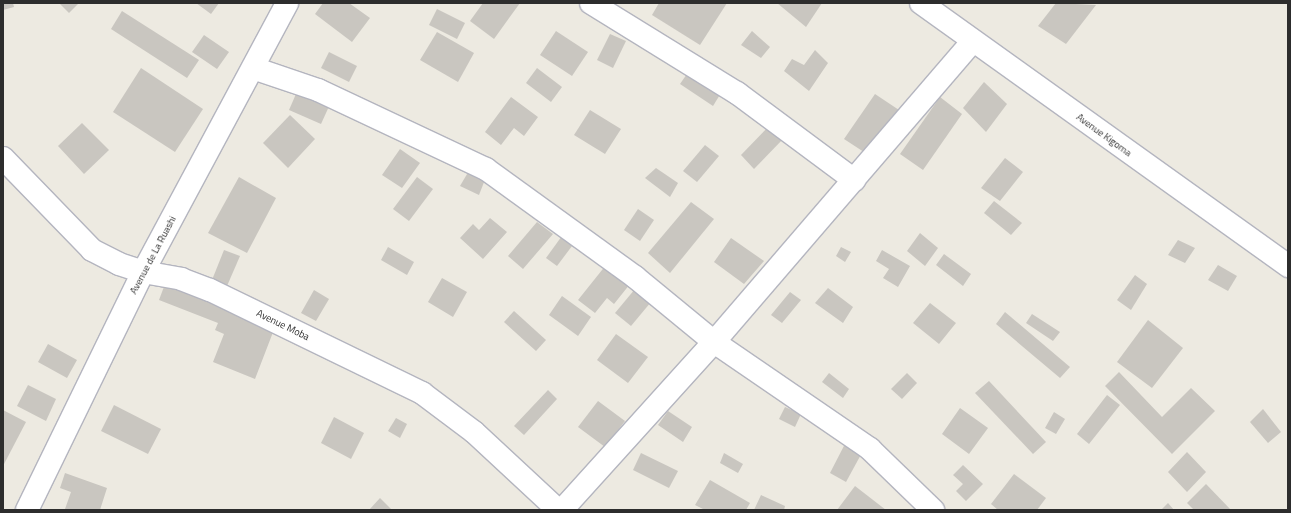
<!DOCTYPE html>
<style>
body{margin:0}
#map{position:relative;width:1291px;height:513px;overflow:hidden;background:#edeae1;font-family:"Titillium Web",sans-serif}
div>[style]{position:absolute}
.building>*{inset:0;background:#c9c6c0}
.roads{filter:drop-shadow(1px 0 #b4b5bf) drop-shadow(-1px 0 #b4b5bf) drop-shadow(0 1px #b4b5bf) drop-shadow(0 -1px #b4b5bf)}
.street>*{height:22px;margin:-11px;padding:0 11px;transform-origin:11px;border-radius:11px;background:#fff}
span{translate:-50% -50%;white-space:nowrap;text-align:center;line-height:1.15;-webkit-text-stroke:3.5px #fff;paint-order:stroke}
.street-label{font-size:10px;color:#2d2d2d}
.frame{position:absolute;inset:0;border:4px solid #2d2d2d;pointer-events:none}
</style>
<div id="map">
<div class="building">
<i style="clip-path:polygon(3px 3px,13px 3px,14px 7px,3px 10px)"></i>
<i style="clip-path:polygon(59px 3px,79px 3px,69px 13px)"></i>
<i style="clip-path:polygon(196px 3px,219px 3px,211px 14px)"></i>
<i style="clip-path:polygon(323px 3px,349px 3px,370px 18px,352px 42px,315px 14px)"></i>
<i style="clip-path:polygon(483px 3px,520px 3px,494px 39px,470px 21px)"></i>
<i style="clip-path:polygon(659px 3px,727px 3px,700px 45px,652px 15px)"></i>
<i style="clip-path:polygon(777px 3px,822px 3px,806px 27px)"></i>
<i style="clip-path:polygon(1056px 3px,1096px 5px,1066px 44px,1038px 26px)"></i>
<i style="clip-path:polygon(437px 9px,465px 23px,457px 39px,429px 25px)"></i>
<i style="clip-path:polygon(122px 11px,199px 60px,187px 78px,111px 29px)"></i>
<i style="clip-path:polygon(556px 31px,588px 52px,572px 76px,540px 55px)"></i>
<i style="clip-path:polygon(752px 31px,770px 47px,761px 58px,741px 45px)"></i>
<i style="clip-path:polygon(437px 32px,474px 53px,458px 82px,420px 60px)"></i>
<i style="clip-path:polygon(610px 34px,626px 41px,613px 68px,597px 60px)"></i>
<i style="clip-path:polygon(204px 35px,229px 52px,217px 69px,192px 52px)"></i>
<i style="clip-path:polygon(815px 50px,828px 63px,809px 91px,784px 71px,792px 59px,804px 65px)"></i>
<i style="clip-path:polygon(329px 52px,357px 66px,349px 82px,321px 68px)"></i>
<i style="clip-path:polygon(141px 68px,203px 109px,175px 152px,113px 112px)"></i>
<i style="clip-path:polygon(537px 68px,562px 87px,551px 102px,526px 83px)"></i>
<i style="clip-path:polygon(689px 71px,721px 93px,713px 106px,680px 84px)"></i>
<i style="clip-path:polygon(984px 82px,1007px 104px,986px 132px,963px 108px)"></i>
<i style="clip-path:polygon(299px 87px,331px 102px,321px 124px,289px 110px)"></i>
<i style="clip-path:polygon(875px 94px,902px 112px,870px 156px,844px 139px)"></i>
<i style="clip-path:polygon(511px 97px,538px 117px,524px 136px,514px 128px,501px 145px,485px 132px)"></i>
<i style="clip-path:polygon(940px 97px,962px 114px,923px 170px,900px 154px)"></i>
<i style="clip-path:polygon(590px 110px,621px 129px,605px 154px,574px 135px)"></i>
<i style="clip-path:polygon(290px 115px,315px 139px,288px 168px,263px 143px)"></i>
<i style="clip-path:polygon(82px 123px,109px 150px,84px 174px,58px 146px)"></i>
<i style="clip-path:polygon(769px 126px,784px 138px,754px 169px,741px 155px)"></i>
<i style="clip-path:polygon(705px 145px,719px 156px,697px 182px,683px 171px)"></i>
<i style="clip-path:polygon(400px 149px,420px 163px,402px 188px,382px 175px)"></i>
<i style="clip-path:polygon(1005px 158px,1023px 172px,1000px 201px,981px 188px)"></i>
<i style="clip-path:polygon(656px 168px,678px 183px,670px 197px,645px 178px)"></i>
<i style="clip-path:polygon(470px 169px,486px 177px,479px 195px,460px 186px)"></i>
<i style="clip-path:polygon(239px 177px,276px 198px,247px 253px,208px 233px)"></i>
<i style="clip-path:polygon(417px 177px,433px 189px,409px 221px,393px 209px)"></i>
<i style="clip-path:polygon(994px 201px,1022px 223px,1011px 235px,984px 213px)"></i>
<i style="clip-path:polygon(691px 202px,714px 219px,670px 273px,648px 253px)"></i>
<i style="clip-path:polygon(638px 209px,654px 220px,640px 241px,624px 230px)"></i>
<i style="clip-path:polygon(490px 218px,507px 232px,483px 259px,460px 238px,473px 224px,479px 230px)"></i>
<i style="clip-path:polygon(537px 222px,553px 234px,523px 269px,508px 256px)"></i>
<i style="clip-path:polygon(567px 229px,578px 238px,557px 266px,546px 258px)"></i>
<i style="clip-path:polygon(920px 233px,938px 248px,925px 266px,907px 251px)"></i>
<i style="clip-path:polygon(731px 238px,764px 261px,744px 284px,714px 262px)"></i>
<i style="clip-path:polygon(1178px 240px,1195px 248px,1185px 263px,1168px 255px)"></i>
<i style="clip-path:polygon(388px 247px,414px 262px,407px 275px,381px 260px)"></i>
<i style="clip-path:polygon(841px 247px,851px 252px,845px 262px,836px 256px)"></i>
<i style="clip-path:polygon(224px 250px,240px 256px,227px 286px,212px 280px)"></i>
<i style="clip-path:polygon(882px 250px,910px 266px,898px 287px,883px 278px,889px 269px,876px 261px)"></i>
<i style="clip-path:polygon(944px 254px,971px 274px,963px 286px,936px 265px)"></i>
<i style="clip-path:polygon(606px 265px,630px 284px,614px 304px,607px 298px,595px 313px,578px 300px)"></i>
<i style="clip-path:polygon(1218px 265px,1237px 276px,1228px 291px,1208px 280px)"></i>
<i style="clip-path:polygon(1135px 275px,1147px 284px,1131px 310px,1117px 300px)"></i>
<i style="clip-path:polygon(442px 278px,467px 292px,453px 317px,428px 302px)"></i>
<i style="clip-path:polygon(640px 283px,656px 296px,631px 326px,615px 313px)"></i>
<i style="clip-path:polygon(165px 284px,275px 327px,255px 379px,213px 362px,224px 334px,215px 330px,218px 323px,159px 300px)"></i>
<i style="clip-path:polygon(828px 288px,853px 307px,843px 323px,815px 303px)"></i>
<i style="clip-path:polygon(314px 290px,329px 299px,316px 321px,301px 313px)"></i>
<i style="clip-path:polygon(790px 292px,801px 300px,782px 323px,771px 315px)"></i>
<i style="clip-path:polygon(562px 296px,591px 317px,578px 336px,549px 315px)"></i>
<i style="clip-path:polygon(930px 303px,956px 323px,939px 344px,913px 323px)"></i>
<i style="clip-path:polygon(514px 311px,546px 340px,536px 351px,504px 322px)"></i>
<i style="clip-path:polygon(1005px 312px,1070px 367px,1060px 378px,996px 324px)"></i>
<i style="clip-path:polygon(1032px 314px,1060px 332px,1053px 341px,1026px 323px)"></i>
<i style="clip-path:polygon(1148px 320px,1183px 348px,1152px 388px,1117px 362px)"></i>
<i style="clip-path:polygon(616px 334px,648px 357px,628px 383px,597px 360px)"></i>
<i style="clip-path:polygon(48px 344px,77px 360px,67px 378px,38px 362px)"></i>
<i style="clip-path:polygon(1119px 372px,1162px 417px,1191px 388px,1215px 411px,1172px 454px,1105px 386px)"></i>
<i style="clip-path:polygon(829px 373px,849px 389px,843px 398px,822px 382px)"></i>
<i style="clip-path:polygon(907px 373px,917px 383px,902px 399px,891px 389px)"></i>
<i style="clip-path:polygon(989px 381px,1046px 442px,1033px 454px,975px 393px)"></i>
<i style="clip-path:polygon(28px 385px,56px 399px,46px 421px,17px 406px)"></i>
<i style="clip-path:polygon(548px 390px,557px 399px,524px 435px,514px 426px)"></i>
<i style="clip-path:polygon(1107px 395px,1120px 405px,1089px 444px,1077px 434px)"></i>
<i style="clip-path:polygon(598px 401px,625px 421px,605px 447px,578px 427px)"></i>
<i style="clip-path:polygon(114px 405px,161px 429px,148px 454px,101px 431px)"></i>
<i style="clip-path:polygon(785px 407px,801px 414px,795px 427px,779px 419px)"></i>
<i style="clip-path:polygon(960px 408px,988px 428px,969px 454px,942px 434px)"></i>
<i style="clip-path:polygon(1263px 409px,1281px 432px,1268px 443px,1250px 422px)"></i>
<i style="clip-path:polygon(3px 410px,26px 422px,3px 466px)"></i>
<i style="clip-path:polygon(668px 411px,692px 427px,683px 442px,658px 425px)"></i>
<i style="clip-path:polygon(1054px 412px,1065px 419px,1056px 434px,1045px 428px)"></i>
<i style="clip-path:polygon(334px 417px,364px 433px,351px 459px,321px 443px)"></i>
<i style="clip-path:polygon(396px 418px,407px 424px,400px 438px,388px 431px)"></i>
<i style="clip-path:polygon(847px 440px,864px 449px,846px 482px,830px 473px)"></i>
<i style="clip-path:polygon(1187px 452px,1206px 472px,1187px 492px,1168px 472px)"></i>
<i style="clip-path:polygon(641px 453px,678px 471px,669px 488px,633px 470px)"></i>
<i style="clip-path:polygon(724px 453px,743px 464px,738px 473px,720px 463px)"></i>
<i style="clip-path:polygon(963px 465px,983px 484px,966px 501px,956px 491px,963px 484px,953px 475px)"></i>
<i style="clip-path:polygon(65px 473px,107px 488px,100px 510px,65px 509px,71px 492px,60px 488px)"></i>
<i style="clip-path:polygon(1014px 474px,1046px 498px,1037px 510px,998px 510px,991px 504px)"></i>
<i style="clip-path:polygon(710px 480px,750px 503px,746px 510px,705px 510px,695px 505px)"></i>
<i style="clip-path:polygon(1206px 484px,1231px 510px,1194px 510px,1187px 503px)"></i>
<i style="clip-path:polygon(855px 486px,886px 510px,837px 510px)"></i>
<i style="clip-path:polygon(761px 495px,785px 506px,784px 510px,754px 510px)"></i>
<i style="clip-path:polygon(380px 498px,392px 510px,369px 510px)"></i>
<i style="clip-path:polygon(1168px 503px,1174px 510px,1161px 510px)"></i>
</div>
<div class="roads">
<div class="street">
<i style="left:591px;top:3px;width:172px;rotate:31.7deg"></i>
<i style="left:737px;top:93px;width:146px;rotate:36.6deg"></i>
<i style="left:921px;top:3px;width:452px;rotate:35.6deg"></i>
<i style="left:253px;top:68px;width:69px;rotate:18.7deg"></i>
<i style="left:318px;top:90px;width:186px;rotate:25.2deg"></i>
<i style="left:486px;top:169px;width:184px;rotate:35.9deg"></i>
<i style="left:635px;top:277px;width:102px;rotate:39.4deg"></i>
<i style="left:714px;top:342px;width:189px;rotate:34.4deg"></i>
<i style="left:870px;top:449px;width:88px;rotate:44.1deg"></i>
<i style="left:3px;top:158px;width:128px;rotate:45.9deg"></i>
<i style="left:92px;top:250px;width:30px;rotate:27deg"></i>
<i style="left:119px;top:264px;width:25px;rotate:18deg"></i>
<i style="left:143px;top:272px;width:39px;rotate:10deg"></i>
<i style="left:181px;top:279px;width:31px;rotate:21deg"></i>
<i style="left:210px;top:290px;width:236px;rotate:25.9deg"></i>
<i style="left:422px;top:393px;width:65px;rotate:36.9deg"></i>
<i style="left:474px;top:432px;width:115px;rotate:42.9deg"></i>
<i style="left:27px;top:510px;width:265px;rotate:-64deg"></i>
<i style="left:143px;top:272px;width:305px;rotate:-61.8deg"></i>
<i style="left:562px;top:510px;width:227px;rotate:-47.9deg"></i>
<i style="left:714px;top:342px;width:397px;rotate:-49.3deg"></i>
</div>
</div>
<div class="street-label">
<span style="left:1104px;top:135px;rotate:36deg">Avenue Kigoma</span>
<span style="left:153px;top:255px;rotate:-62deg">Avenue de La Ruashi</span>
<span style="left:283px;top:325px;rotate:26deg">Avenue Moba</span>
</div>
<div class="frame"></div>
</div>
